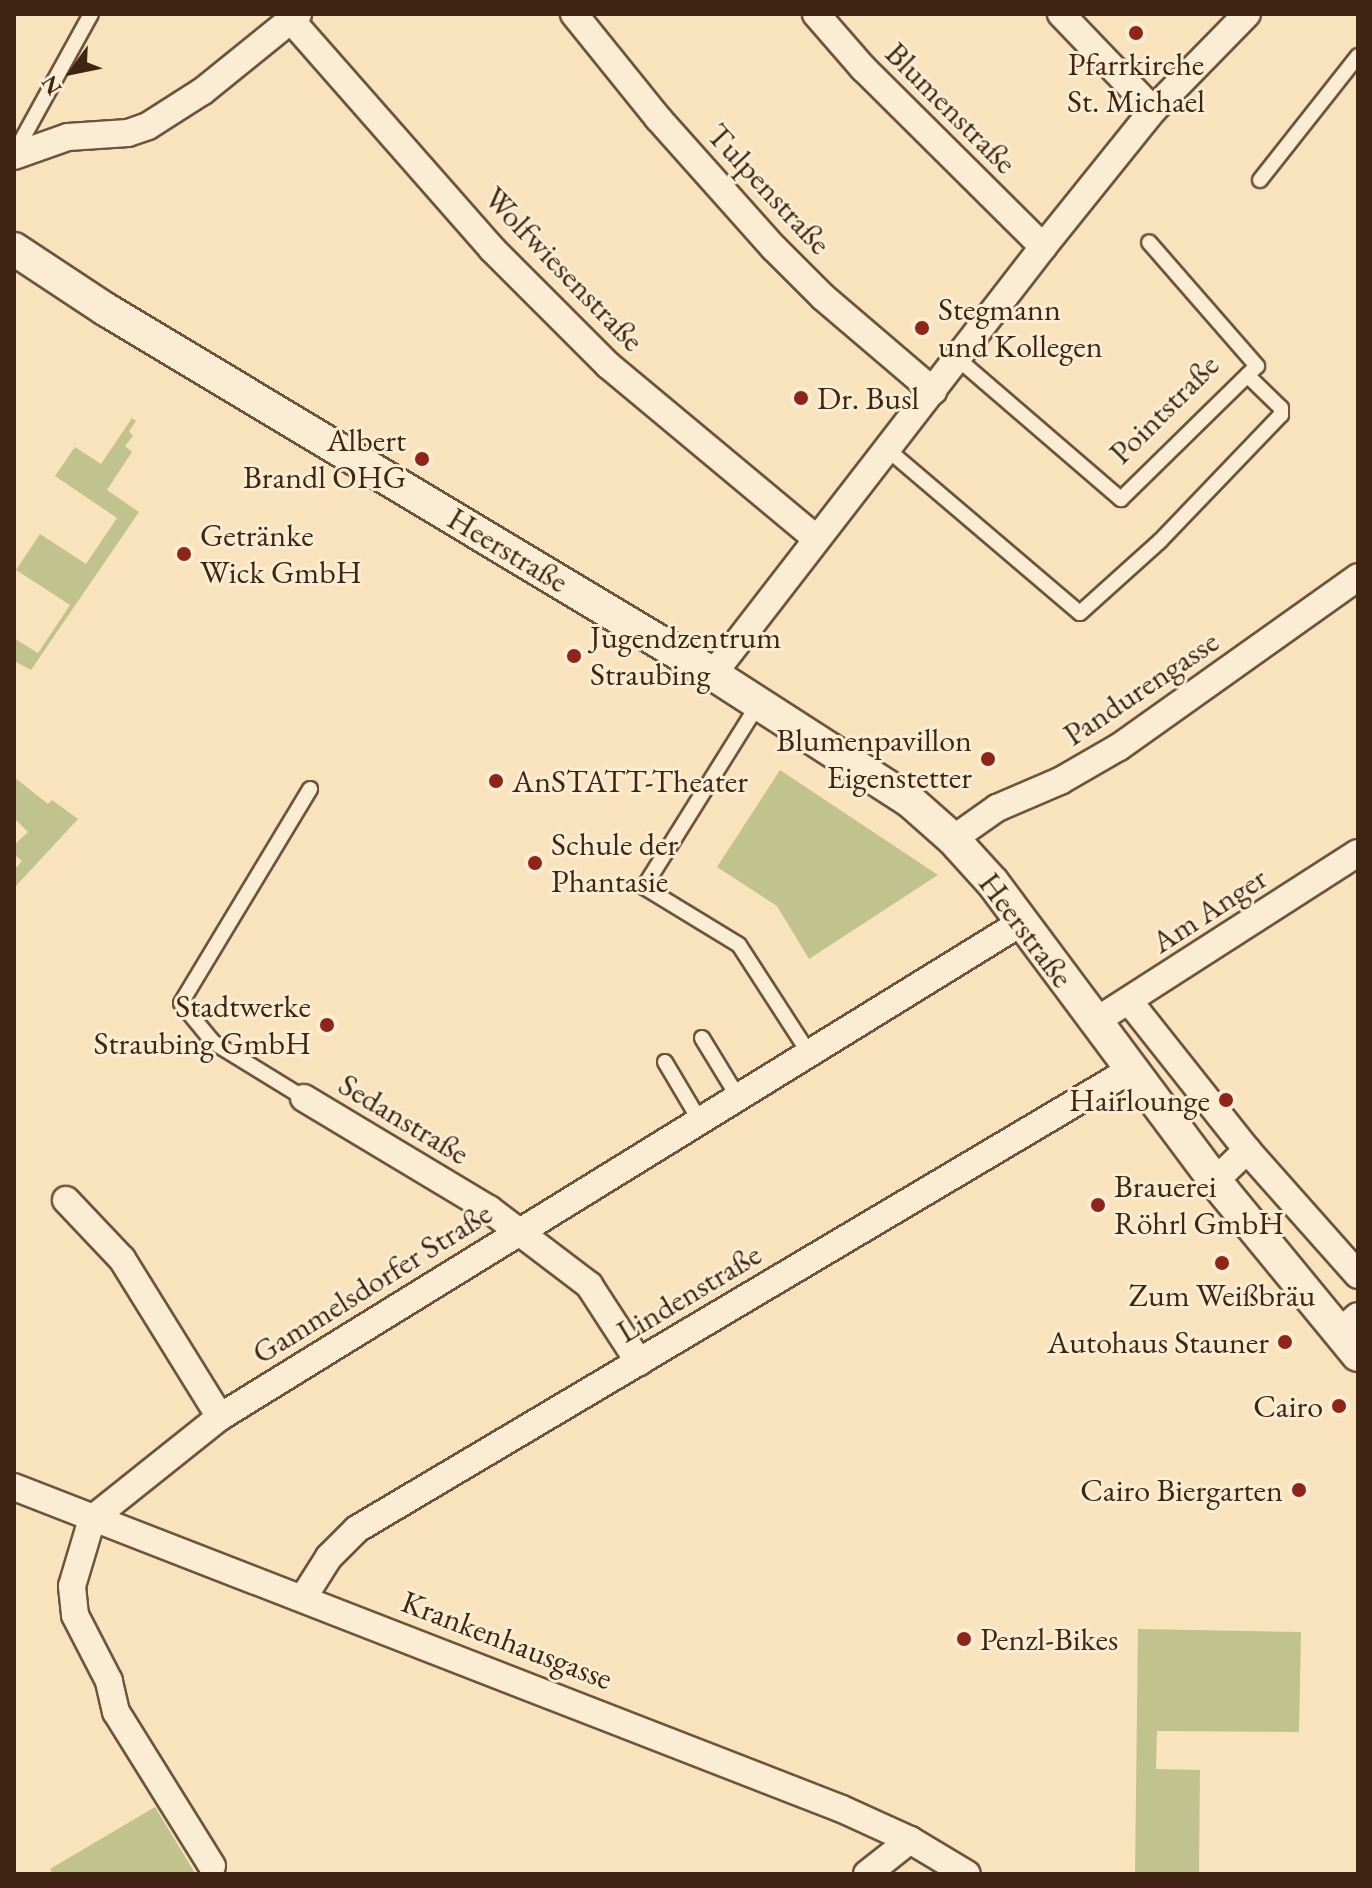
<!DOCTYPE html>
<meta charset="utf-8">
<style>
body{margin:0}
#map{position:relative;width:1372px;height:1888px;overflow:hidden;background:#f8e3bc;font-family:"EB Garamond",serif}
div>[style]{position:absolute}
.green>*{inset:0;background:#c0c38e}
.roads{filter:drop-shadow(2px 0 #6e543f) drop-shadow(-2px 0 #6e543f) drop-shadow(0 2px #6e543f) drop-shadow(0 -2px #6e543f)}
.service>*{height:14px;margin:-7px;padding:0 7px;transform-origin:7px;border-radius:7px;background:#faedd3}
.minor>*{height:26px;margin:-13px;padding:0 13px;transform-origin:13px;border-radius:13px;background:#faedd3}
.tertiary>*{height:32px;margin:-16px;padding:0 16px;transform-origin:16px;border-radius:16px;background:#faedd3}
.dots>*{width:22px;height:22px;translate:-50% -50%;box-sizing:border-box;border:4px solid #faedd3;border-radius:50%}
span{translate:-50% -50%;white-space:nowrap;text-align:center;line-height:1.15;-webkit-text-stroke:6px #faedd3;paint-order:stroke}
.poi-label{font-size:32px;color:#402515}
.left{translate:0 -50%;text-align:left}
.right{translate:-100% -50%;text-align:right}
.street-label{font-size:32px;color:#402515}
.frame{position:absolute;inset:0;border:16px solid #402515;pointer-events:none}
.north{position:absolute;left:32px;top:32px;width:80px;height:80px;-webkit-text-stroke:6px #faedd3;paint-order:stroke;rotate:237deg;font-size:22px;font-weight:700;line-height:32px;text-align:center;color:#402515}
.north::after{content:'';display:block;margin:auto;width:28px;height:36px;background:#402515;clip-path:polygon(50% 0,100% 100%,50% 72%,0 100%)}
</style>
<div id="map">
<div class="green">
<i style="clip-path:polygon(132px 418px,136px 421px,129px 431px,133px 436px,125px 446px,132px 452px,107px 490px,139px 512px,31px 670px,14px 661px,14px 638px,38px 653px,70px 605px,16px 570px,40px 534px,86px 564px,117px 518px,55px 476px,75px 447px,101px 464px)"></i>
<i style="clip-path:polygon(780px 770px,938px 875px,809px 959px,777px 906px,717px 867px)"></i>
<i style="clip-path:polygon(14px 777px,48px 804px,52px 800px,78px 819px,14px 888px,14px 870px,22px 861px,14px 854px,14px 845px,28px 832px,14px 818px)"></i>
<i style="clip-path:polygon(1138px 1629px,1301px 1632px,1299px 1732px,1157px 1731px,1156px 1769px,1200px 1770px,1199px 1874px,1135px 1874px)"></i>
<i style="clip-path:polygon(155px 1807px,195px 1873px,53px 1874px,50px 1869px)"></i>
</div>
<div class="roads">
<div class="service">
<i style="left:14px;top:154px;width:160px;rotate:-61.2deg"></i>
<i style="left:1260px;top:180px;width:158px;rotate:-51.7deg"></i>
<i style="left:958px;top:359px;width:215px;rotate:40.7deg"></i>
<i style="left:1121px;top:499px;width:190px;rotate:-44.4deg"></i>
<i style="left:1257px;top:366px;width:164px;rotate:-131.1deg"></i>
<i style="left:887px;top:449px;width:253px;rotate:40.4deg"></i>
<i style="left:1080px;top:613px;width:108px;rotate:-42deg"></i>
<i style="left:1160px;top:541px;width:175px;rotate:-46.2deg"></i>
<i style="left:1281px;top:415px;width:7px;rotate:-90deg"></i>
<i style="left:1281px;top:408px;width:47px;rotate:-135.9deg"></i>
<i style="left:759px;top:703px;width:217px;rotate:122deg"></i>
<i style="left:644px;top:887px;width:111px;rotate:31.4deg"></i>
<i style="left:739px;top:945px;width:129px;rotate:57.1deg"></i>
<i style="left:702px;top:1038px;width:69px;rotate:58.6deg"></i>
<i style="left:665px;top:1062px;width:69px;rotate:59.3deg"></i>
<i style="left:304px;top:1098px;width:107px;rotate:-148.4deg"></i>
<i style="left:213px;top:1042px;width:50px;rotate:-129.4deg"></i>
<i style="left:181px;top:1003px;width:250px;rotate:-58.9deg"></i>
</div>
<div class="minor">
<i style="left:574px;top:14px;width:134px;rotate:51.1deg"></i>
<i style="left:658px;top:118px;width:174px;rotate:48.3deg"></i>
<i style="left:774px;top:248px;width:69px;rotate:45deg"></i>
<i style="left:823px;top:297px;width:145px;rotate:40.5deg"></i>
<i style="left:816px;top:14px;width:72px;rotate:49deg"></i>
<i style="left:863px;top:68px;width:254px;rotate:44.8deg"></i>
<i style="left:1061px;top:14px;width:133px;rotate:46.2deg"></i>
<i style="left:291px;top:20px;width:305px;rotate:48.7deg"></i>
<i style="left:492px;top:249px;width:164px;rotate:45deg"></i>
<i style="left:608px;top:365px;width:271px;rotate:39.8deg"></i>
<i style="left:14px;top:156px;width:57px;rotate:-19.4deg"></i>
<i style="left:68px;top:137px;width:60px;rotate:-3.8deg"></i>
<i style="left:128px;top:133px;width:21px;rotate:-19deg"></i>
<i style="left:148px;top:126px;width:65px;rotate:-32.5deg"></i>
<i style="left:203px;top:91px;width:122px;rotate:-39deg"></i>
<i style="left:713px;top:674px;width:540px;rotate:-52.3deg"></i>
<i style="left:1043px;top:247px;width:176px;rotate:-51.2deg"></i>
<i style="left:1153px;top:110px;width:134px;rotate:-45.6deg"></i>
<i style="left:953px;top:839px;width:54px;rotate:-35.2deg"></i>
<i style="left:997px;top:808px;width:69px;rotate:-23.2deg"></i>
<i style="left:1060px;top:781px;width:68px;rotate:-30deg"></i>
<i style="left:1119px;top:747px;width:293px;rotate:-35.4deg"></i>
<i style="left:1129px;top:1001px;width:190px;rotate:51.6deg"></i>
<i style="left:1247px;top:1150px;width:167px;rotate:48.4deg"></i>
<i style="left:1096px;top:1021px;width:311px;rotate:-32.7deg"></i>
<i style="left:304px;top:1098px;width:216px;rotate:31deg"></i>
<i style="left:489px;top:1209px;width:126px;rotate:37.2deg"></i>
<i style="left:589px;top:1285px;width:92px;rotate:57deg"></i>
<i style="left:1215px;top:1181px;width:45px;rotate:-44.1deg"></i>
<i style="left:66px;top:1200px;width:81px;rotate:46.5deg"></i>
<i style="left:122px;top:1259px;width:186px;rotate:58.2deg"></i>
<i style="left:1339px;top:1333px;width:25px;rotate:-42deg"></i>
<i style="left:14px;top:1487px;width:888px;rotate:21.25deg"></i>
<i style="left:842px;top:1809px;width:75px;rotate:24.5deg"></i>
<i style="left:910px;top:1840px;width:66px;rotate:30.8deg"></i>
<i style="left:303px;top:1598px;width:49px;rotate:-57.6deg"></i>
<i style="left:329px;top:1557px;width:40px;rotate:-45deg"></i>
<i style="left:357px;top:1529px;width:901px;rotate:-30.69deg"></i>
<i style="left:212px;top:1866px;width:181px;rotate:-121.9deg"></i>
<i style="left:116px;top:1712px;width:32px;rotate:-103deg"></i>
<i style="left:109px;top:1681px;width:74px;rotate:-117.3deg"></i>
<i style="left:75px;top:1615px;width:29px;rotate:-96deg"></i>
<i style="left:72px;top:1586px;width:70px;rotate:-73.4deg"></i>
<i style="left:92px;top:1519px;width:164px;rotate:-38.6deg"></i>
<i style="left:220px;top:1417px;width:942px;rotate:-31.68deg"></i>
<i style="left:867px;top:1874px;width:55px;rotate:-38.3deg"></i>
</div>
<div class="tertiary">
<i style="left:14px;top:249px;width:109px;rotate:33.4deg"></i>
<i style="left:105px;top:309px;width:709px;rotate:30.98deg"></i>
<i style="left:713px;top:674px;width:234px;rotate:32.8deg"></i>
<i style="left:910px;top:801px;width:57px;rotate:41.5deg"></i>
<i style="left:953px;top:839px;width:59px;rotate:47.7deg"></i>
<i style="left:993px;top:883px;width:372px;rotate:53.3deg"></i>
<i style="left:1215px;top:1181px;width:225px;rotate:50.6deg"></i>
</div>
</div>
<div class="dots">
<i style="left:1136px;top:33px;background:#8f2418"></i>
<i style="left:922px;top:328px;background:#8f2418"></i>
<i style="left:801px;top:398px;background:#8f2418"></i>
<i style="left:422px;top:459px;background:#8f2418"></i>
<i style="left:184px;top:554px;background:#8f2418"></i>
<i style="left:574px;top:656px;background:#8f2418"></i>
<i style="left:988px;top:759px;background:#8f2418"></i>
<i style="left:496px;top:781px;background:#8f2418"></i>
<i style="left:535px;top:863px;background:#8f2418"></i>
<i style="left:327px;top:1025px;background:#8f2418"></i>
<i style="left:1226px;top:1100px;background:#8f2418"></i>
<i style="left:1098px;top:1205px;background:#8f2418"></i>
<i style="left:1222px;top:1263px;background:#8f2418"></i>
<i style="left:1285px;top:1342px;background:#8f2418"></i>
<i style="left:1339px;top:1406px;background:#8f2418"></i>
<i style="left:1299px;top:1490px;background:#8f2418"></i>
<i style="left:964px;top:1639px;background:#8f2418"></i>
</div>
<div class="poi-label">
<span style="left:1136px;top:83px">Pfarrkirche<br>St. Michael</span>
<span class="left" style="left:938px;top:328px">Stegmann<br>und Kollegen</span>
<span class="left" style="left:817px;top:398px">Dr. Busl</span>
<span class="right" style="left:406px;top:459px">Albert<br>Brandl OHG</span>
<span class="left" style="left:200px;top:554px">Getränke<br>Wick GmbH</span>
<span class="left" style="left:590px;top:656px">Jugendzentrum<br>Straubing</span>
<span class="right" style="left:972px;top:759px">Blumenpavillon<br>Eigenstetter</span>
<span class="left" style="left:512px;top:781px">AnSTATT-Theater</span>
<span class="left" style="left:551px;top:863px">Schule der<br>Phantasie</span>
<span class="right" style="left:311px;top:1025px">Stadtwerke<br>Straubing GmbH</span>
<span class="right" style="left:1210px;top:1100px">Hairlounge</span>
<span class="left" style="left:1114px;top:1205px">Brauerei<br>Röhrl GmbH</span>
<span style="left:1222px;top:1295px">Zum Weißbräu</span>
<span class="right" style="left:1269px;top:1342px">Autohaus Stauner</span>
<span class="right" style="left:1323px;top:1406px">Cairo</span>
<span class="right" style="left:1283px;top:1490px">Cairo Biergarten</span>
<span class="left" style="left:980px;top:1639px">Penzl-Bikes</span>
</div>
<div class="street-label">
<span style="left:951px;top:108px;rotate:45deg">Blumenstraße</span>
<span style="left:769px;top:189px;rotate:47deg">Tulpenstraße</span>
<span style="left:564px;top:269px;rotate:46deg">Wolfwiesenstraße</span>
<span style="left:1164px;top:409px;rotate:-45deg">Pointstraße</span>
<span style="left:508px;top:550px;rotate:31deg">Heerstraße</span>
<span style="left:1141px;top:688px;rotate:-34deg">Pandurengasse</span>
<span style="left:1209px;top:910px;rotate:-33deg">Am Anger</span>
<span style="left:1026px;top:930px;rotate:53deg">Heerstraße</span>
<span style="left:404px;top:1119px;rotate:31deg">Sedanstraße</span>
<span style="left:372px;top:1283px;rotate:-32deg">Gammelsdorfer Straße</span>
<span style="left:689px;top:1293px;rotate:-31deg">Lindenstraße</span>
<span style="left:507px;top:1640px;rotate:21deg">Krankenhausgasse</span>
</div>
<div class="frame"></div>
<div class="north">N</div>
</div>
